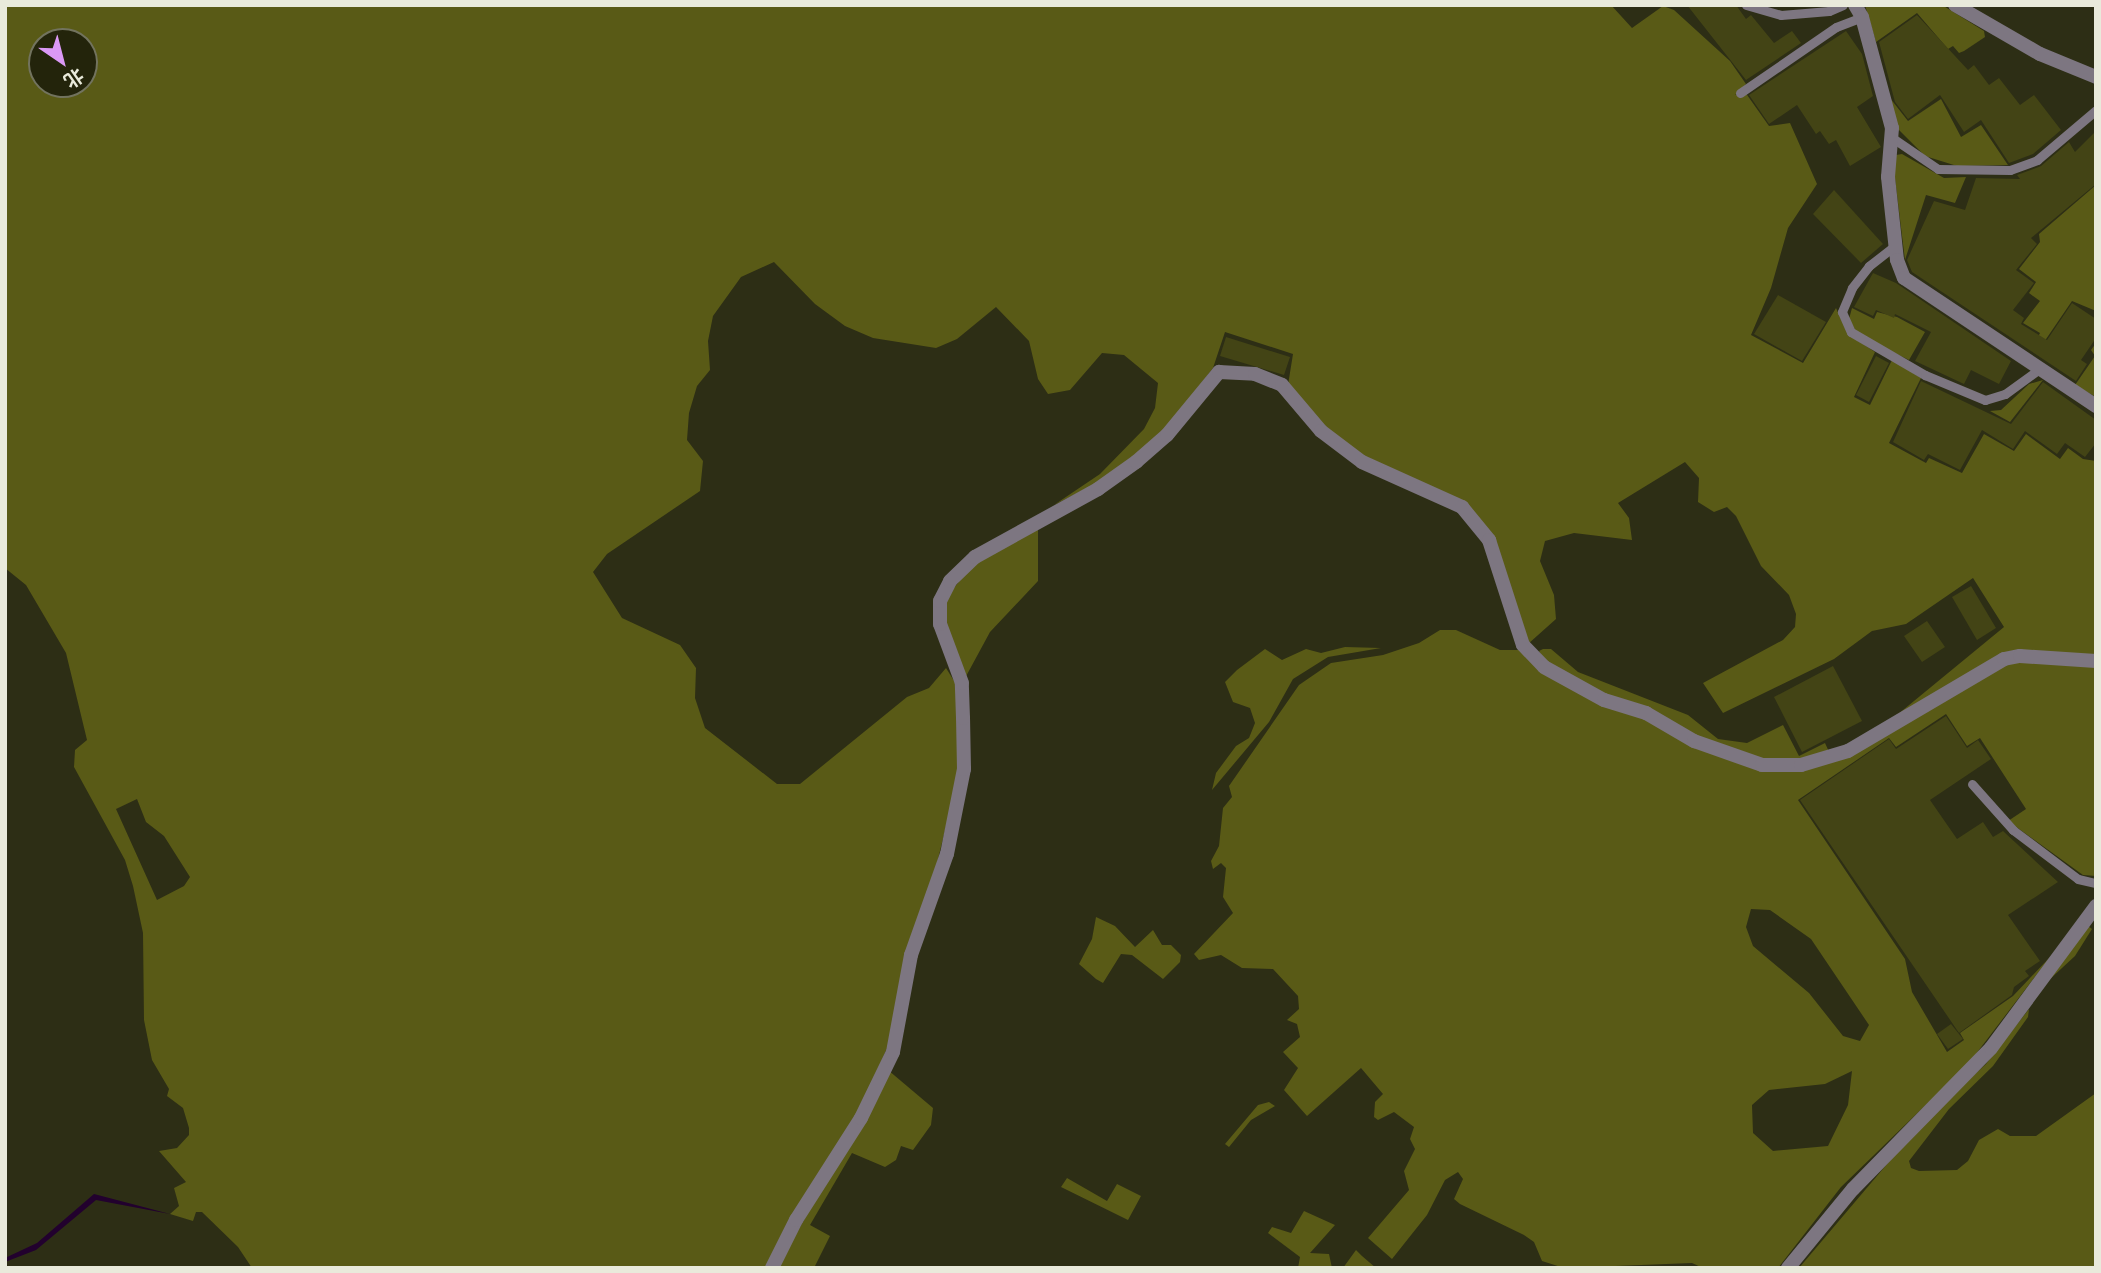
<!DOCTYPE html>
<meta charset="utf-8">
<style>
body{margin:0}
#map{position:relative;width:2101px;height:1273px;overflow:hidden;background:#2d2e15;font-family:Mulish,"Noto Sans SC",sans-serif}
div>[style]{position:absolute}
.green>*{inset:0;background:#595a16}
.water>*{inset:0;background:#22012e}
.building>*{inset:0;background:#434415}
.service>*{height:9px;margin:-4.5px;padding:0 4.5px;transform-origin:4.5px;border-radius:4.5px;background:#7d7681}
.minor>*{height:14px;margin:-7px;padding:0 7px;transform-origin:7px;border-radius:7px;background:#7d7681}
span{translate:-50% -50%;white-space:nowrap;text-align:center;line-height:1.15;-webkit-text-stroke:7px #23240b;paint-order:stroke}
.frame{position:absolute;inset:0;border:7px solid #e9eadb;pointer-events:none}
.north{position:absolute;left:28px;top:28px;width:70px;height:70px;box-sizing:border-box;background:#23240b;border:2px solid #72735e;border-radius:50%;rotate:145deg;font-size:19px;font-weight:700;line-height:28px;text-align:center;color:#e9eadb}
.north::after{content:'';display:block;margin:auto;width:24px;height:32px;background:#db99f6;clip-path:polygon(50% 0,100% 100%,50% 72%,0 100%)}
</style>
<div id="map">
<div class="green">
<i style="clip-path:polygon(evenodd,5px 5px,1611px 5px,1632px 28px,1663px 6px,1674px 10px,1730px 61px,1746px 84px,1735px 95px,1745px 92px,1769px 126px,1790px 123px,1817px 184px,1788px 228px,1771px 288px,1751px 335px,1803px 363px,1836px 308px,1848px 334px,1875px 352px,1854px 397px,1870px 405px,1892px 360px,1921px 378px,1889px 443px,1926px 463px,1929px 458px,1962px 473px,1984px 434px,2014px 451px,2026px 434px,2060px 459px,2068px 448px,2083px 459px,2096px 461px,2096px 657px,2023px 652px,1886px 724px,2004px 627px,1973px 578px,1906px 624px,1872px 631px,1834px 659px,1723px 713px,1703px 683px,1783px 640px,1795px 627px,1796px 614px,1789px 595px,1761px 566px,1736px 516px,1727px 507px,1714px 512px,1698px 502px,1699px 478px,1685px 462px,1618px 503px,1629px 518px,1632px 540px,1574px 533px,1545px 541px,1540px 561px,1554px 595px,1556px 619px,1528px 644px,1479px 521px,1364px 459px,1326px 430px,1288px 385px,1293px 354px,1225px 332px,1213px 368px,1164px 433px,1095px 484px,1054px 505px,1100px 474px,1144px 429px,1155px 408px,1158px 383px,1124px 355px,1102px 353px,1070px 390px,1048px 394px,1038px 379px,1029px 341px,996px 307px,957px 339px,936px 348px,873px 338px,845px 326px,815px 304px,774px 262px,741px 277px,713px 316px,708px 341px,710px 370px,697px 386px,689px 413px,687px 440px,703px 461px,700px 491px,607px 554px,593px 572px,622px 618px,680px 645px,696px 668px,695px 698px,705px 728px,777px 784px,800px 784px,907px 697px,929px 688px,946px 668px,956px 684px,960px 769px,898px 1023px,857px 1117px,767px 1268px,252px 1268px,238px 1247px,202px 1212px,196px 1212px,193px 1221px,170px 1214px,179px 1206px,174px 1188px,186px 1182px,159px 1151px,177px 1148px,189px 1135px,189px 1128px,183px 1108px,167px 1096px,169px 1089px,152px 1060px,144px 1020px,143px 933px,133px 886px,125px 860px,74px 767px,75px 750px,87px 740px,66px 653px,26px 585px,5px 568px,5px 5px,42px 42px,84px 42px,84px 84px,42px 84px,42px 42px,5px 5px,137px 799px,146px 822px,164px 836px,190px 877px,184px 886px,157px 900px,116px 809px,137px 799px)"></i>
<i style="clip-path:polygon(1865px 5px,1942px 5px,1984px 31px,1985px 37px,1964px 51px,1959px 53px,1953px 46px,1948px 49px,1917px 13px,1876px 42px)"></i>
<i style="clip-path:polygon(1890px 98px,1908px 121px,1941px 99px,1961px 137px,1981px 125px,2008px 165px,1957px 166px,1925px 156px,1899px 130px)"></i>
<i style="clip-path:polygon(1902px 154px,1944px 178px,1966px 177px,1955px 203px,1926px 195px,1905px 260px,1894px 170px,1896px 155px)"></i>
<i style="clip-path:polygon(2096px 185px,2096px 311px,2072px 301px,2042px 345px,2036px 341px,2040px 333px,2023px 323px,2040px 301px,2029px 293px,2036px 282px,2019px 269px,2040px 242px,2039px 234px)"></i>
<i style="clip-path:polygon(1852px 308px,1874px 319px,1877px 312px,1897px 317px,1925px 332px,1909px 360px,1858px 335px,1849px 319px)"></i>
<i style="clip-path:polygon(2096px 343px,2096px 397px,2075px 385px,2095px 356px,2091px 350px)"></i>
<i style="clip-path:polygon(2043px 380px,2010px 422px,1990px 411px,2001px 410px,2029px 384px)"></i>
<i style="clip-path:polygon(1038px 529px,1038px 581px,990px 632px,964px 680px,944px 623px,943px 601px,977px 560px)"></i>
<i style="clip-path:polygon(evenodd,1440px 630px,1456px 630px,1500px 650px,1520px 650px,1680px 738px,1800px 769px,2018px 659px,2096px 665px,2096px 876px,2083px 875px,2008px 821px,2026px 809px,1980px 738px,1967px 746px,1946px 714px,1896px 747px,1889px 738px,1798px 800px,1905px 959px,1912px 992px,1947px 1052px,1964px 1040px,1960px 1033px,2013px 996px,2050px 957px,1969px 1063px,1841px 1187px,1778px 1268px,1703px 1268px,1692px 1263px,1564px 1268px,1542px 1261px,1534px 1242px,1524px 1235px,1460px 1204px,1454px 1199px,1463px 1179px,1458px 1172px,1445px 1180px,1427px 1215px,1392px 1259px,1368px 1238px,1409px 1190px,1404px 1171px,1415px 1149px,1410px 1139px,1414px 1127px,1394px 1112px,1378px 1120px,1374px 1117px,1375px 1102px,1383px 1094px,1361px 1068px,1307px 1116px,1284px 1090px,1298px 1068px,1283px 1052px,1300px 1037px,1297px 1024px,1287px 1020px,1299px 1009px,1298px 996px,1273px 969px,1242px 968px,1221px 955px,1199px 960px,1194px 954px,1233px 913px,1223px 897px,1226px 868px,1221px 863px,1213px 869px,1211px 861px,1219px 846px,1223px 808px,1232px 797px,1229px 786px,1299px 685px,1331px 663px,1383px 655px,1419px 643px,1440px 630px,1751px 909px,1770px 910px,1811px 939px,1869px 1025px,1860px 1041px,1843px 1036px,1809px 993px,1753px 946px,1746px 927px,1751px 909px,1440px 630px,1852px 1071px,1848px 1105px,1828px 1146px,1773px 1151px,1753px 1133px,1752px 1105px,1769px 1090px,1825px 1084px,1852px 1071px)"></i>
<i style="clip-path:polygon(1345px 647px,1381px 648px,1328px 657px,1293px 679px,1269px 722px,1212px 790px,1216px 773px,1236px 746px,1249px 738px,1255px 723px,1250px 708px,1233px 702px,1225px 682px,1237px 670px,1265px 649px,1282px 660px,1306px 649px,1321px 653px)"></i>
<i style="clip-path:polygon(1543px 649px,1551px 649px,1578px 672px,1688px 715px,1718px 739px,1747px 743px,1783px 725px,1799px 756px,1825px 743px,1830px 754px,1780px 765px,1714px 743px,1607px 697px,1547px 665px,1539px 651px)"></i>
<i style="clip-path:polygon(1096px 917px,1115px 926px,1135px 947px,1153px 930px,1162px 945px,1171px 945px,1181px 955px,1180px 962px,1163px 979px,1132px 955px,1121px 954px,1103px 983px,1096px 979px,1079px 964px,1092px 939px)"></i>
<i style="clip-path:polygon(2088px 926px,2092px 929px,2075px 956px,2049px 980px)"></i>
<i style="clip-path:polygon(2029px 1009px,2028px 1017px,1993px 1066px,1949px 1109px,1909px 1161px,1911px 1168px,1919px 1171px,1957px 1170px,1968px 1161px,1979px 1140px,1998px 1129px,2010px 1136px,2036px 1136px,2096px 1093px,2096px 1268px,1799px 1268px,1921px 1124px,1986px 1064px)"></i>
<i style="clip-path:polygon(888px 1070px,933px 1108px,931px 1125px,913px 1150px,901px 1146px,896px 1160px,885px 1167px,852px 1153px,810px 1225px,830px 1236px,814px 1268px,777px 1268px)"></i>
<i style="clip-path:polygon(1269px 1102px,1275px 1106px,1251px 1120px,1229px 1147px,1225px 1144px,1258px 1105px)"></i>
<i style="clip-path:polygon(1067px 1178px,1107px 1201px,1117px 1184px,1141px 1196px,1128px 1220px,1061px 1187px)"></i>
<i style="clip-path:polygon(1304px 1211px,1335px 1225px,1310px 1253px,1329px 1254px,1332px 1268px,1298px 1268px,1300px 1257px,1268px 1233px,1272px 1227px,1291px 1233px)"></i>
<i style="clip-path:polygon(1356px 1250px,1362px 1256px,1376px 1268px,1343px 1268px)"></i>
</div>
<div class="water">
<i style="clip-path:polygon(94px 1194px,170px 1214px,96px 1200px,36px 1250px,5px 1262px,5px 1258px,37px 1243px)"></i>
</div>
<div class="building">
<i style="clip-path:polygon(1687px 5px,1736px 5px,1746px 19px,1751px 15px,1774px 43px,1792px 31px,1801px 43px,1746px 80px)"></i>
<i style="clip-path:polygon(1917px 15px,1968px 70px,1974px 65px,1989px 85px,1999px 78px,2020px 105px,2034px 95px,2061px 130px,2033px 154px,2009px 163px,1981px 120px,1964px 132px,1940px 95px,1908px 119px,1895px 102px,1879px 42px)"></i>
<i style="clip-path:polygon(1846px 31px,1862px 54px,1873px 96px,1857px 107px,1881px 147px,1850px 166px,1836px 140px,1829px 144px,1820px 131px,1816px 134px,1797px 105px,1769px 124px,1749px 95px)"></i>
<i style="clip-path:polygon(2096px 131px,2096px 184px,2031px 238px,2037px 244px,2016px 270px,2034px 283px,2013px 310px,2024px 318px,2021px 324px,2047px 340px,2072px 303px,2096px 319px,2096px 338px,2081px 360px,2087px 364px,2076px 381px,1912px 272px,1907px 260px,1934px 201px,1965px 210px,1976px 178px,2020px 179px,2017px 175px,2041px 166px,2069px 142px,2075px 152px)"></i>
<i style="clip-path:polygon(1834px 190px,1883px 244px,1861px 263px,1813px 214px)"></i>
<i style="clip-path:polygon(1873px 273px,1896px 283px,2011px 361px,1999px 384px,1971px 370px,1964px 384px,1915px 361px,1931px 332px,1895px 314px,1894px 318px,1876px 310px,1873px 316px,1854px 307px)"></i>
<i style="clip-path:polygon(1778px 295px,1826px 322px,1802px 361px,1754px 334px)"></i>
<i style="clip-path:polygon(1226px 337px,1290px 357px,1284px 375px,1220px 356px)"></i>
<i style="clip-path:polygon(1876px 356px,1889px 363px,1869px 402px,1856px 395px)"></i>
<i style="clip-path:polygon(1921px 381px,2011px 424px,2043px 382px,2096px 420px,2096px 443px,2085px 457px,2065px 443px,2057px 454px,2025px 431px,2013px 449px,1982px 430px,1960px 470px,1928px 454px,1924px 460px,1893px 442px)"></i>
<i style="clip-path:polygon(1971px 586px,1996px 628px,1977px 640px,1952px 597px)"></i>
<i style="clip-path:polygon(1927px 621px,1945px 647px,1922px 662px,1904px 636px)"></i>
<i style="clip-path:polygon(1833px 666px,1862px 721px,1802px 752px,1774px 697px)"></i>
<i style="clip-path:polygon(1946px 716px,1967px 748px,1978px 740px,1991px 759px,1930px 800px,1957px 839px,1983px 822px,1993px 837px,2003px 831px,2058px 882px,2008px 915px,2040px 961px,2025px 971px,2029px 976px,2014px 987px,2012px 995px,1959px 1033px,1800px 800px,1889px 739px,1896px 749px)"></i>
<i style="clip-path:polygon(1951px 1024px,1963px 1039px,1948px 1049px,1937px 1034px)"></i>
</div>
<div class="service">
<i style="left:1746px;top:5px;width:36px;rotate:16deg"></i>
<i style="left:1781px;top:15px;width:48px;rotate:-4.8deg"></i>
<i style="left:1829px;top:11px;width:15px;rotate:-23deg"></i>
<i style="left:1740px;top:93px;width:116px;rotate:-34.5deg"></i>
<i style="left:1836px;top:27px;width:28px;rotate:-21deg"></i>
<i style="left:1894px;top:139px;width:53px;rotate:34.3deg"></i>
<i style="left:1938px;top:169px;width:72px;rotate:0.8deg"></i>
<i style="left:2010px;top:170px;width:29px;rotate:-20deg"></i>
<i style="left:2037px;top:160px;width:77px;rotate:-40.3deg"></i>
<i style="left:1897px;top:244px;width:36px;rotate:142deg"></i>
<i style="left:1869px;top:266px;width:28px;rotate:128deg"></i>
<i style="left:1852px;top:288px;width:26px;rotate:113deg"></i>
<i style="left:1842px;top:312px;width:22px;rotate:66deg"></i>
<i style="left:1851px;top:332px;width:86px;rotate:30.2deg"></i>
<i style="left:1925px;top:375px;width:65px;rotate:22.6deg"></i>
<i style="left:1985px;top:400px;width:21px;rotate:-17deg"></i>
<i style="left:2005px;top:394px;width:41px;rotate:-36deg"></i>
<i style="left:1972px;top:784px;width:62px;rotate:48.3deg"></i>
<i style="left:2013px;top:830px;width:81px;rotate:37deg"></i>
<i style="left:2078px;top:879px;width:18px;rotate:13deg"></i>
</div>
<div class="minor">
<i style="left:1855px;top:5px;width:14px;rotate:60deg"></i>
<i style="left:1862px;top:17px;width:115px;rotate:74.9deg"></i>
<i style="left:1892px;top:128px;width:49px;rotate:94.7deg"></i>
<i style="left:1888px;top:177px;width:83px;rotate:83.8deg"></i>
<i style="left:1897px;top:260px;width:19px;rotate:69deg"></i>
<i style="left:1904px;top:278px;width:231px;rotate:33.7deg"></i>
<i style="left:1955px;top:5px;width:98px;rotate:30deg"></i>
<i style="left:2040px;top:54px;width:61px;rotate:22.3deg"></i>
<i style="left:772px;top:1268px;width:54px;rotate:-63.4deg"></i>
<i style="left:796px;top:1220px;width:121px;rotate:-57.5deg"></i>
<i style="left:861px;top:1118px;width:73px;rotate:-64.1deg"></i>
<i style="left:893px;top:1052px;width:99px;rotate:-79.5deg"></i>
<i style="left:911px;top:955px;width:107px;rotate:-70.4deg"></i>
<i style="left:947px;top:854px;width:87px;rotate:-78.7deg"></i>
<i style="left:964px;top:769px;width:51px;rotate:-91.1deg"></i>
<i style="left:963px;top:718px;width:35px;rotate:-92deg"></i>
<i style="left:962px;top:683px;width:63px;rotate:-110.4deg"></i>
<i style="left:940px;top:624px;width:23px;rotate:-90deg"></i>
<i style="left:940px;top:601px;width:22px;rotate:-63deg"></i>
<i style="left:950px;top:581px;width:35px;rotate:-44deg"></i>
<i style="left:975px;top:557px;width:141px;rotate:-28.9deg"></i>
<i style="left:1098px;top:489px;width:47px;rotate:-35.4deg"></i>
<i style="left:1136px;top:462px;width:41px;rotate:-41.1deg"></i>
<i style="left:1167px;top:435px;width:82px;rotate:-50.5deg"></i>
<i style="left:1219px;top:372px;width:36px;rotate:3deg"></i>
<i style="left:1255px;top:374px;width:29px;rotate:22deg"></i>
<i style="left:1282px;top:385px;width:60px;rotate:49.7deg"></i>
<i style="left:1321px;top:431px;width:51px;rotate:37.1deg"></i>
<i style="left:1362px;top:462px;width:110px;rotate:24.2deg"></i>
<i style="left:1462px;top:507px;width:43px;rotate:50.7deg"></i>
<i style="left:1489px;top:540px;width:110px;rotate:72.1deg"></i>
<i style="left:1523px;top:645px;width:30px;rotate:46deg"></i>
<i style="left:1544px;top:667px;width:68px;rotate:28.8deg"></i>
<i style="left:1604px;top:700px;width:44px;rotate:17.2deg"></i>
<i style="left:1646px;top:713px;width:56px;rotate:30.3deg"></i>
<i style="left:1694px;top:741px;width:72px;rotate:19.4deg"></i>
<i style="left:1762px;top:765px;width:39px"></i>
<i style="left:1801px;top:765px;width:49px;rotate:-16.6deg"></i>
<i style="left:1848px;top:751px;width:181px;rotate:-30.5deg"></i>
<i style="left:2004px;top:659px;width:16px;rotate:-11deg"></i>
<i style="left:2020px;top:656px;width:76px;rotate:3.8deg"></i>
<i style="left:1788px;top:1268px;width:102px;rotate:-50.6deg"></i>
<i style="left:1853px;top:1189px;width:197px;rotate:-45.6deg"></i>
<i style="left:1991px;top:1048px;width:177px;rotate:-53.5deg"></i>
</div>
<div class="frame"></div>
<div class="north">北</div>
</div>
